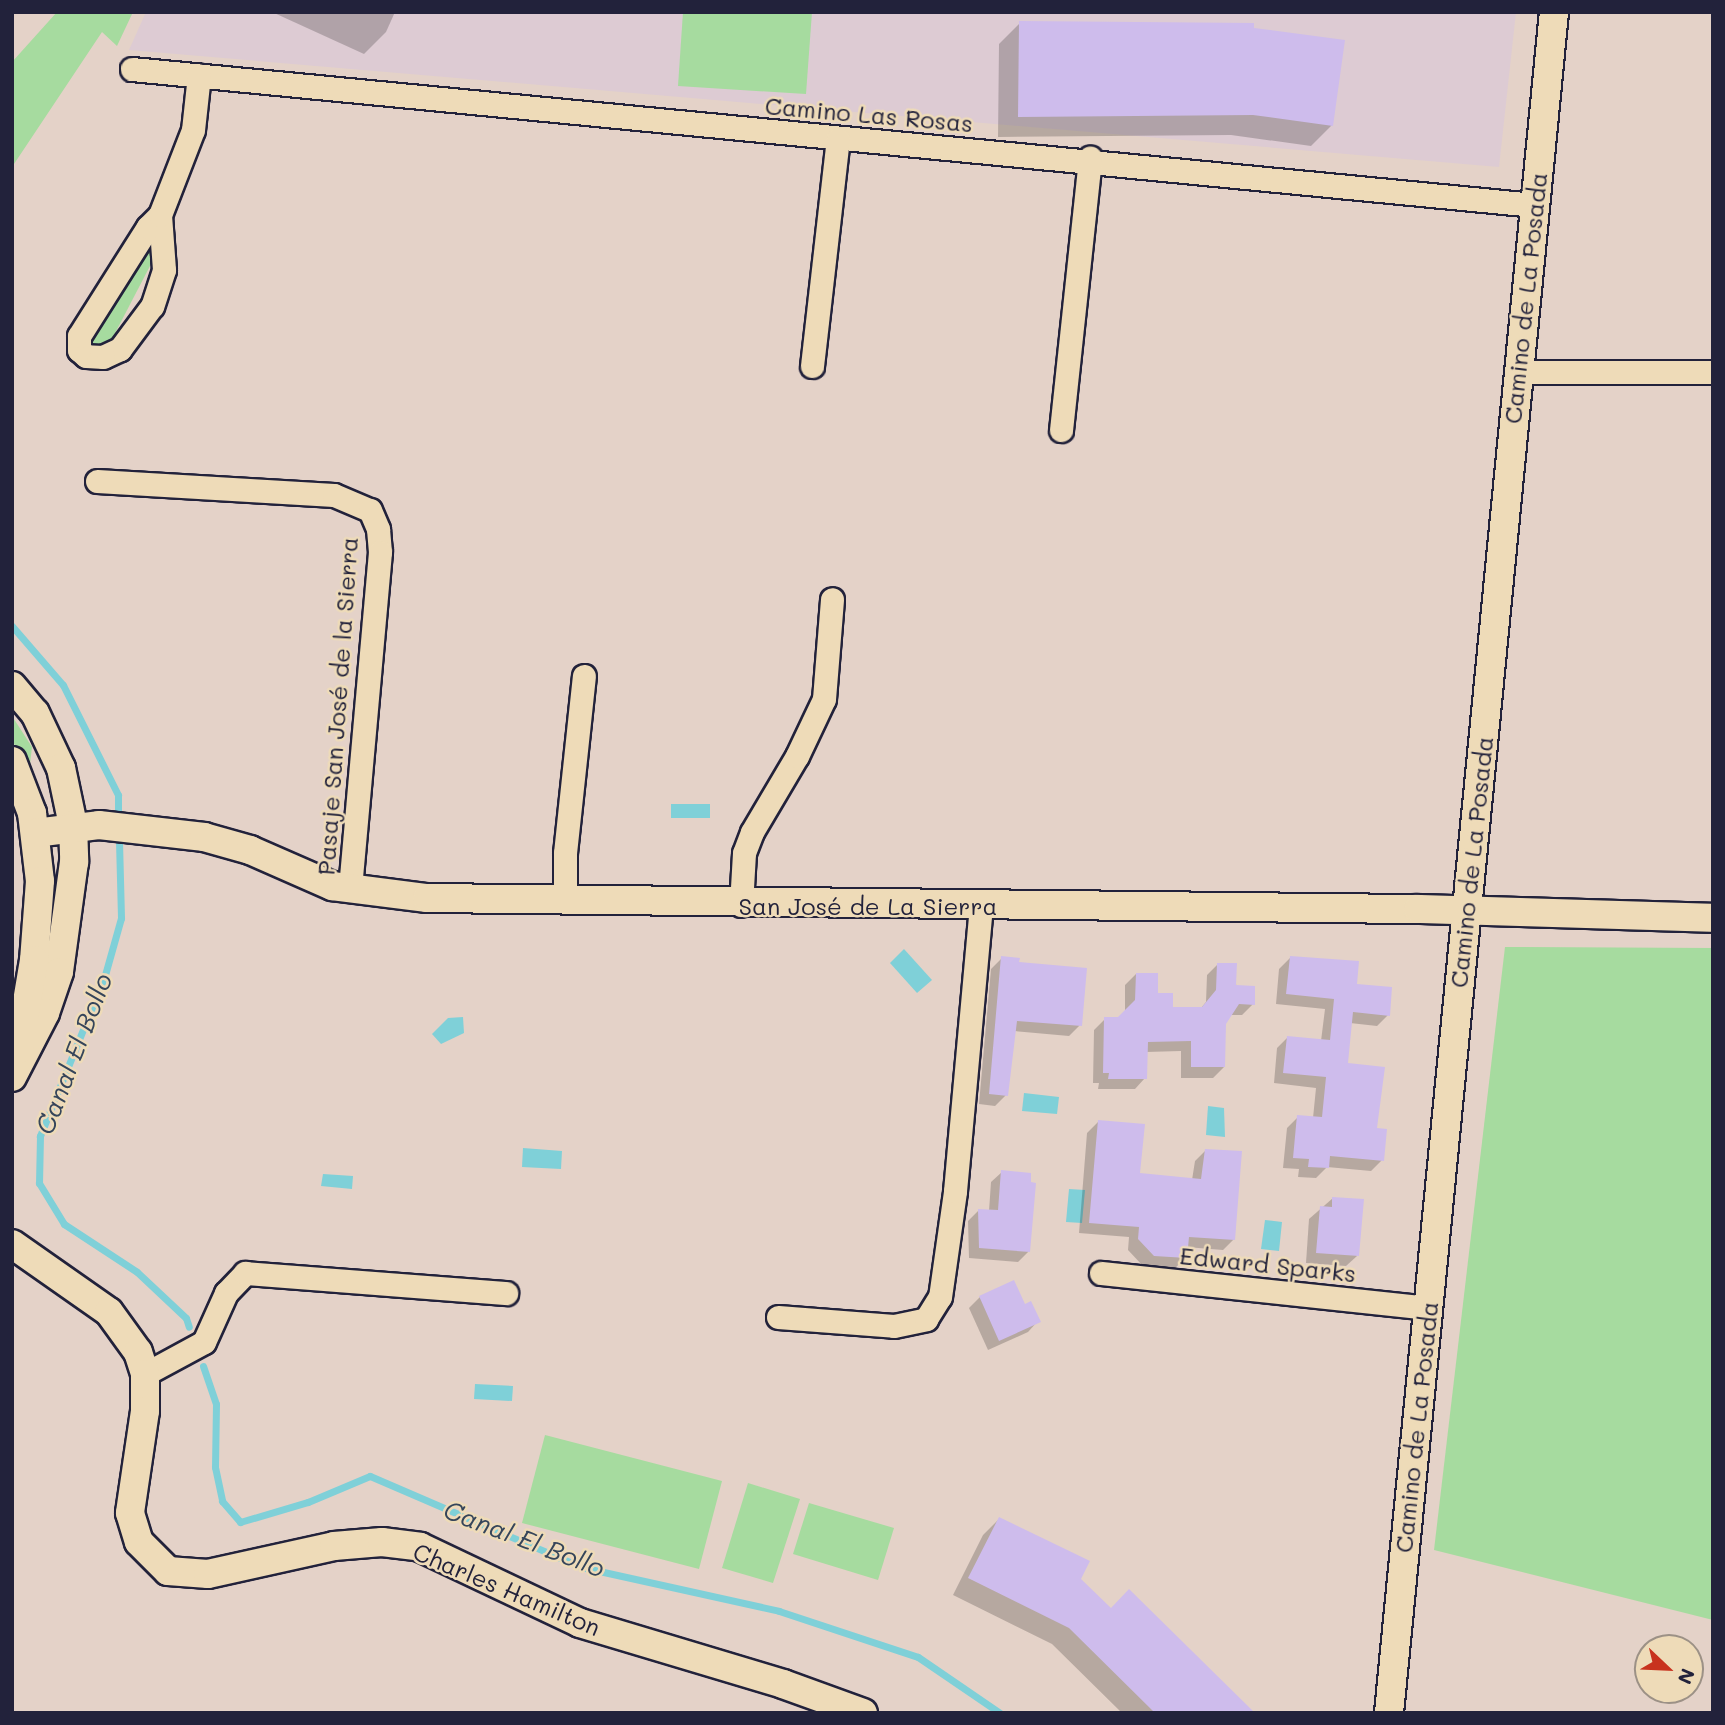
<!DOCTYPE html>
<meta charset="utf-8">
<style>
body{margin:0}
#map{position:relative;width:1725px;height:1725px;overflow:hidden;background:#e4d2c8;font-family:Mali,sans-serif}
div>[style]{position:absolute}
.built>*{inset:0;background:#ddcbd3}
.green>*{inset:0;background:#a6db9f}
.water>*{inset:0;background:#7fd0d8}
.shadow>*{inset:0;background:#0003}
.stream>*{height:7px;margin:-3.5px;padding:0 3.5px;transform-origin:3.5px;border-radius:3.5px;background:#7fd0d8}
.building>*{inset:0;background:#cebcec}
.roads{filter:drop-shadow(2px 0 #22223b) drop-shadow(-2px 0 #22223b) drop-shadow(0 2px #22223b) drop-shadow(0 -2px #22223b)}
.minor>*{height:23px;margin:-11.5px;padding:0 11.5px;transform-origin:11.5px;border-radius:11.5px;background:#eedbb8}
.tertiary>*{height:28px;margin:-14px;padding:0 14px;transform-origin:14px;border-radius:14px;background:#eedbb8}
span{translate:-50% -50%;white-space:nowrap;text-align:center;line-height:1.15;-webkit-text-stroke:5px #eedbb8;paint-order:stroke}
.street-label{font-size:24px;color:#22223b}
.water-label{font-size:26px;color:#35455a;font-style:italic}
.frame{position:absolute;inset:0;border:14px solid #22223b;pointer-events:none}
.north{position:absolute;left:1634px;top:1634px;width:70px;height:70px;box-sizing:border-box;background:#eedbb8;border:2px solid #9c9186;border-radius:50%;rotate:113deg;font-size:19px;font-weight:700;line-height:28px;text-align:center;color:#22223b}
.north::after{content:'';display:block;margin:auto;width:24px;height:32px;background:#c8321e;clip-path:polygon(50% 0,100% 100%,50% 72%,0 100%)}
</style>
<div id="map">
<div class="built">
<i style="clip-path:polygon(146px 12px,1516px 12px,1499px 167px,129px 50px)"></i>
</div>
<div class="green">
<i style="clip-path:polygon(57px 12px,133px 12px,117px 46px,102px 32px,12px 167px,12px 62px)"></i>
<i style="clip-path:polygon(683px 12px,812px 12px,806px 94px,678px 86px)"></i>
<i style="clip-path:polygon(147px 243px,154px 251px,150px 266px,112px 339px,92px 347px,91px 334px)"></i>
<i style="clip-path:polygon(12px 716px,32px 747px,30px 764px,21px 759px,12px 739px)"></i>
<i style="clip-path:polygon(1505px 947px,1713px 948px,1713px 1620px,1434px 1550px)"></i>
<i style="clip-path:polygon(545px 1435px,722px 1481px,699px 1569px,522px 1523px)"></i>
<i style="clip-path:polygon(748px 1483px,800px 1499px,773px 1583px,722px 1568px)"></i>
<i style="clip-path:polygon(809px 1503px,894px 1528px,878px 1580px,793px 1554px)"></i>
</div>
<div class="water">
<i style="clip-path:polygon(671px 804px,710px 804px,710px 818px,671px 818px)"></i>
<i style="clip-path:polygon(904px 949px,932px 980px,917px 993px,890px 963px)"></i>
<i style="clip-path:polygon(463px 1017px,464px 1033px,441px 1044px,432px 1034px,448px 1018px)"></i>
<i style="clip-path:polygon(1024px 1093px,1059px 1097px,1057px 1114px,1022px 1111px)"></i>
<i style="clip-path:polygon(1208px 1106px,1224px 1108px,1225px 1137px,1206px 1135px)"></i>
<i style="clip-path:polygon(523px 1148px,562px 1151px,561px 1169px,522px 1167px)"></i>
<i style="clip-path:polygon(323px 1174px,353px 1176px,352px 1189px,321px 1186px)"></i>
<i style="clip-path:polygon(1069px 1189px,1085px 1190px,1082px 1223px,1066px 1222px)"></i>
<i style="clip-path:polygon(1265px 1220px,1282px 1222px,1279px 1251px,1261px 1249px)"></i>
<i style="clip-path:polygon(475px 1384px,513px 1386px,512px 1401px,474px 1399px)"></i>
</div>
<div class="shadow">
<i style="clip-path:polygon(272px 12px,395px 12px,386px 32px,364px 54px)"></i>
<i style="clip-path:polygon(1020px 23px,1252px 30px,1332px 125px,1311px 146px,1231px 135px,998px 137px,999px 44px)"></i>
<i style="clip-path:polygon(1002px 958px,1018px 964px,1080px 1025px,1069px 1036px,1014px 1031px,1006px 1095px,995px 1106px,979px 1104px,991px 969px)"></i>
<i style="clip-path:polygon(1290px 958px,1355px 986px,1388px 1015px,1377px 1026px,1350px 1023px,1346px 1065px,1376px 1130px,1382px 1160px,1371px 1171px,1327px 1167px,1316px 1178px,1298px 1177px,1299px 1169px,1283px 1168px,1287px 1128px,1298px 1117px,1313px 1118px,1316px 1088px,1274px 1083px,1277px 1048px,1288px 1037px,1321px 1041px,1325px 1009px,1276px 1004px,1279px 969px)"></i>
<i style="clip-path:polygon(1218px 964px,1253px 1004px,1242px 1015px,1230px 1015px,1224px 1023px,1224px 1067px,1213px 1078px,1181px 1078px,1181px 1051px,1146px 1052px,1145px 1078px,1135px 1089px,1098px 1089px,1099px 1083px,1093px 1083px,1094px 1030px,1105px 1019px,1119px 1019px,1125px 1013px,1125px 985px,1136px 974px,1171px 1008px,1201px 1008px,1206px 1002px,1207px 975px)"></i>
<i style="clip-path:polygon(1098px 1122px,1138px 1175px,1192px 1180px,1195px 1161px,1206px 1150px,1234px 1239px,1223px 1250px,1186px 1247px,1186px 1258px,1175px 1268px,1143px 1266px,1128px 1250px,1129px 1237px,1079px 1233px,1087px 1133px)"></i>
<i style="clip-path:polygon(1002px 1172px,1029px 1184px,1029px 1251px,1018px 1262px,969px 1258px,968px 1221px,979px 1210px,989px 1211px,991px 1182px)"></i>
<i style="clip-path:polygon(1333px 1198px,1357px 1256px,1346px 1266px,1306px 1263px,1309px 1219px)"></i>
<i style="clip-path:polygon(980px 1297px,1024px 1307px,1038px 1321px,1028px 1332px,988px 1350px,969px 1308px)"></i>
<i style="clip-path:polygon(999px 1519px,1079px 1579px,1111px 1610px,1252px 1713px,1122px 1713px,1052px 1644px,953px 1595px,983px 1535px)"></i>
</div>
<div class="stream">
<i style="left:12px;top:626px;width:78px;rotate:49.2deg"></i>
<i style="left:63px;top:685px;width:123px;rotate:63.4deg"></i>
<i style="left:118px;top:795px;width:16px;rotate:90deg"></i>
<i style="left:119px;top:841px;width:77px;rotate:88.5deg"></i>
<i style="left:121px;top:918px;width:59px;rotate:105.7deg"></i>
<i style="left:105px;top:975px;width:174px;rotate:112deg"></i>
<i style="left:40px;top:1136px;width:47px;rotate:91.2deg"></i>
<i style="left:39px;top:1183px;width:48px;rotate:58.6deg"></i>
<i style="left:64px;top:1224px;width:87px;rotate:33.3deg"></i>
<i style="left:137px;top:1272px;width:67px;rotate:43.2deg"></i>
<i style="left:186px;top:1318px;width:9px;rotate:72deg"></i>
<i style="left:203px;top:1366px;width:40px;rotate:71.1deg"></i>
<i style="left:216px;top:1404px;width:63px;rotate:90.9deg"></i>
<i style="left:215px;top:1467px;width:35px;rotate:78deg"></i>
<i style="left:222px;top:1501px;width:28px;rotate:49deg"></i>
<i style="left:240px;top:1522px;width:71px;rotate:-16.4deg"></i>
<i style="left:308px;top:1502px;width:67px;rotate:-22.8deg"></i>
<i style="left:370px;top:1476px;width:230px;rotate:23.3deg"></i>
<i style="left:581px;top:1567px;width:203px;rotate:12.5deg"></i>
<i style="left:779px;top:1611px;width:146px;rotate:18.3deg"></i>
<i style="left:918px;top:1657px;width:99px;rotate:34.3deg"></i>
</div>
<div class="building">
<i style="clip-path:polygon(1019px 21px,1254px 23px,1254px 28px,1345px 40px,1333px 126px,1253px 115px,1018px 117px)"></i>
<i style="clip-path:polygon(1001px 956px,1020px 958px,1019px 962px,1087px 968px,1082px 1026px,1017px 1021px,1008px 1096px,989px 1094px)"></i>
<i style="clip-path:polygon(1290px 956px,1359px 961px,1357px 984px,1392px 987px,1390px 1016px,1353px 1012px,1348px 1063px,1385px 1067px,1377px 1128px,1387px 1129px,1384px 1161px,1330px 1156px,1329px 1168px,1308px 1167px,1309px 1159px,1293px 1158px,1297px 1115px,1322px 1117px,1326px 1077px,1283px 1073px,1287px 1036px,1330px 1040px,1334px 999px,1286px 994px)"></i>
<i style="clip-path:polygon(1217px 963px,1237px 963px,1236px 985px,1255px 986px,1255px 1005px,1239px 1004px,1226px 1024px,1225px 1067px,1191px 1067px,1191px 1041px,1148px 1042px,1147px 1079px,1108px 1079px,1109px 1073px,1103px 1073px,1104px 1017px,1118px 1017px,1135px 1000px,1136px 973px,1158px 973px,1158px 993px,1173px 993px,1173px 1007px,1202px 1007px,1216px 990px)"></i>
<i style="clip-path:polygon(1098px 1120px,1145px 1124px,1140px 1173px,1201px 1179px,1205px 1149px,1242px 1151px,1235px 1240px,1189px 1237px,1187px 1258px,1154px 1256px,1138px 1239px,1139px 1227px,1089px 1223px)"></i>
<i style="clip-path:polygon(1001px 1170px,1031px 1173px,1031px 1182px,1036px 1183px,1030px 1252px,979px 1248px,978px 1209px,998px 1210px)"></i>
<i style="clip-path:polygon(1332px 1197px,1364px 1199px,1359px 1256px,1316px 1253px,1320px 1206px,1332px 1207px)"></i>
<i style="clip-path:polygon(1014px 1280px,1025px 1304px,1031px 1301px,1041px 1322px,999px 1341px,979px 1296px)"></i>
<i style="clip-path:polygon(999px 1517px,1090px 1561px,1081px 1579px,1111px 1608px,1129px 1589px,1255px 1713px,1155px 1713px,1069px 1628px,968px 1578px)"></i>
</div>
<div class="roads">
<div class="minor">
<i style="left:132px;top:69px;width:1409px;rotate:5.54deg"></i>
<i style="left:160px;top:215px;width:55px;rotate:85.8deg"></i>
<i style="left:164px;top:270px;width:38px;rotate:108deg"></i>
<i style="left:152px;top:306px;width:54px;rotate:126.7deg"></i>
<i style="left:120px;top:349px;width:19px;rotate:155deg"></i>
<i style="left:103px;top:357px;width:17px;rotate:-177deg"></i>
<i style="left:86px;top:356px;width:9px;rotate:-139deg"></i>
<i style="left:79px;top:350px;width:14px;rotate:-90deg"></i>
<i style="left:79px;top:336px;width:129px;rotate:-57.7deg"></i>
<i style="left:148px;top:227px;width:17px;rotate:-45deg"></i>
<i style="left:160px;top:215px;width:91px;rotate:-68.8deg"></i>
<i style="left:193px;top:130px;width:55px;rotate:-83.8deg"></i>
<i style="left:812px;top:366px;width:228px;rotate:-83.5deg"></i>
<i style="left:1518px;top:372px;width:195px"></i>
<i style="left:1061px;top:430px;width:274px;rotate:-83.9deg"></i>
<i style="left:97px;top:481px;width:237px;rotate:3.4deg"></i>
<i style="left:334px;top:495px;width:39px;rotate:23deg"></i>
<i style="left:370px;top:510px;width:21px;rotate:67deg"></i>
<i style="left:378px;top:529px;width:23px;rotate:85deg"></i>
<i style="left:380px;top:552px;width:339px;rotate:95.1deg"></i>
<i style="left:565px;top:901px;width:48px;rotate:-90deg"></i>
<i style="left:565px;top:853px;width:178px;rotate:-83.9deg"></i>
<i style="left:741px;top:905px;width:52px;rotate:-86.7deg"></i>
<i style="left:744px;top:853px;width:22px;rotate:-69deg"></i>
<i style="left:752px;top:832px;width:88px;rotate:-59.4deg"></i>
<i style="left:797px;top:756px;width:63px;rotate:-64.7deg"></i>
<i style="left:824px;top:699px;width:100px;rotate:-85.4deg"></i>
<i style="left:1101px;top:1273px;width:330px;rotate:6.1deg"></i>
<i style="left:778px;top:1317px;width:116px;rotate:4.4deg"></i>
<i style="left:894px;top:1326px;width:33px;rotate:-12deg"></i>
<i style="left:926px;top:1319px;width:26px;rotate:-58deg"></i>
<i style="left:940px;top:1297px;width:107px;rotate:-81.9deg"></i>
<i style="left:955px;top:1191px;width:285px;rotate:-84.8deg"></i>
<i style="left:145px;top:1374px;width:67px;rotate:-28.5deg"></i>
<i style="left:204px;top:1342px;width:54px;rotate:-65.8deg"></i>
<i style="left:226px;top:1293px;width:28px;rotate:-46deg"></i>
<i style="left:245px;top:1273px;width:262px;rotate:4.4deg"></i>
</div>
<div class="tertiary">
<i style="left:12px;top:686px;width:35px;rotate:50deg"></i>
<i style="left:35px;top:713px;width:61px;rotate:64.7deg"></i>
<i style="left:61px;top:768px;width:58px;rotate:78.1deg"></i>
<i style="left:73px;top:825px;width:37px;rotate:88deg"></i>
<i style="left:74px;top:862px;width:111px;rotate:97.8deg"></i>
<i style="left:59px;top:972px;width:43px;rotate:108.9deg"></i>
<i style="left:45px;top:1013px;width:72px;rotate:117.3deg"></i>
<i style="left:12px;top:761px;width:56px;rotate:69deg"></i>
<i style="left:32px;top:813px;width:68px;rotate:83.3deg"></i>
<i style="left:40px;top:881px;width:79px;rotate:94.3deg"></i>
<i style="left:34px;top:960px;width:90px;rotate:99.6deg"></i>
<i style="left:35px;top:833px;width:64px;rotate:-7.1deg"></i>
<i style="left:99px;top:825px;width:106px;rotate:6.5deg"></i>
<i style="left:204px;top:837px;width:48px;rotate:15.8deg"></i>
<i style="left:250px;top:850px;width:90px;rotate:23.7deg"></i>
<i style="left:332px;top:886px;width:96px;rotate:7.2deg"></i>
<i style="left:427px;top:898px;width:991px;rotate:0.64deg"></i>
<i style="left:1418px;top:909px;width:295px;rotate:1.7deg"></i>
<i style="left:12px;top:1244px;width:118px;rotate:35deg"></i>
<i style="left:109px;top:1312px;width:49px;rotate:54.1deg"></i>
<i style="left:138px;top:1352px;width:23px;rotate:72deg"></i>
<i style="left:145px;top:1374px;width:37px;rotate:90deg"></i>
<i style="left:145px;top:1411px;width:103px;rotate:98.4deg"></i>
<i style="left:130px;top:1513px;width:30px;rotate:73deg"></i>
<i style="left:139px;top:1542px;width:41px;rotate:45deg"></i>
<i style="left:168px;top:1571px;width:40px;rotate:4.3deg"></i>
<i style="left:208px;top:1574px;width:129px;rotate:-12.5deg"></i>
<i style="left:334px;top:1546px;width:48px;rotate:-4.8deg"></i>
<i style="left:382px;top:1542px;width:38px;rotate:7deg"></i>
<i style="left:420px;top:1547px;width:177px;rotate:25.4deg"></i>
<i style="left:580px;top:1623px;width:212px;rotate:16.7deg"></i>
<i style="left:783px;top:1684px;width:85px;rotate:19.9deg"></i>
<i style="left:1389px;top:1713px;width:1709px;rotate:-84.46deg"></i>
</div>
</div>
<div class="street-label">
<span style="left:869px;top:114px;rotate:5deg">Camino Las Rosas</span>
<span style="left:1525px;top:298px;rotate:-84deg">Camino de La Posada</span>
<span style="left:337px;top:706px;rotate:-86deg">Pasaje San José de la Sierra</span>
<span style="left:1471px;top:862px;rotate:-84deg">Camino de La Posada</span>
<span style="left:868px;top:906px">San José de La Sierra</span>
<span style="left:1268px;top:1264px;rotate:6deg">Edward Sparks</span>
<span style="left:1416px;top:1427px;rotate:-84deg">Camino de La Posada</span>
<span style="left:507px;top:1589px;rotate:23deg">Charles Hamilton</span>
</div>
<div class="water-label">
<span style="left:74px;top:1054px;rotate:-69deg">Canal El Bollo</span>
<span style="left:524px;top:1539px;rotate:21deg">Canal El Bollo</span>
</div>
<div class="frame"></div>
<div class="north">N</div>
</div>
